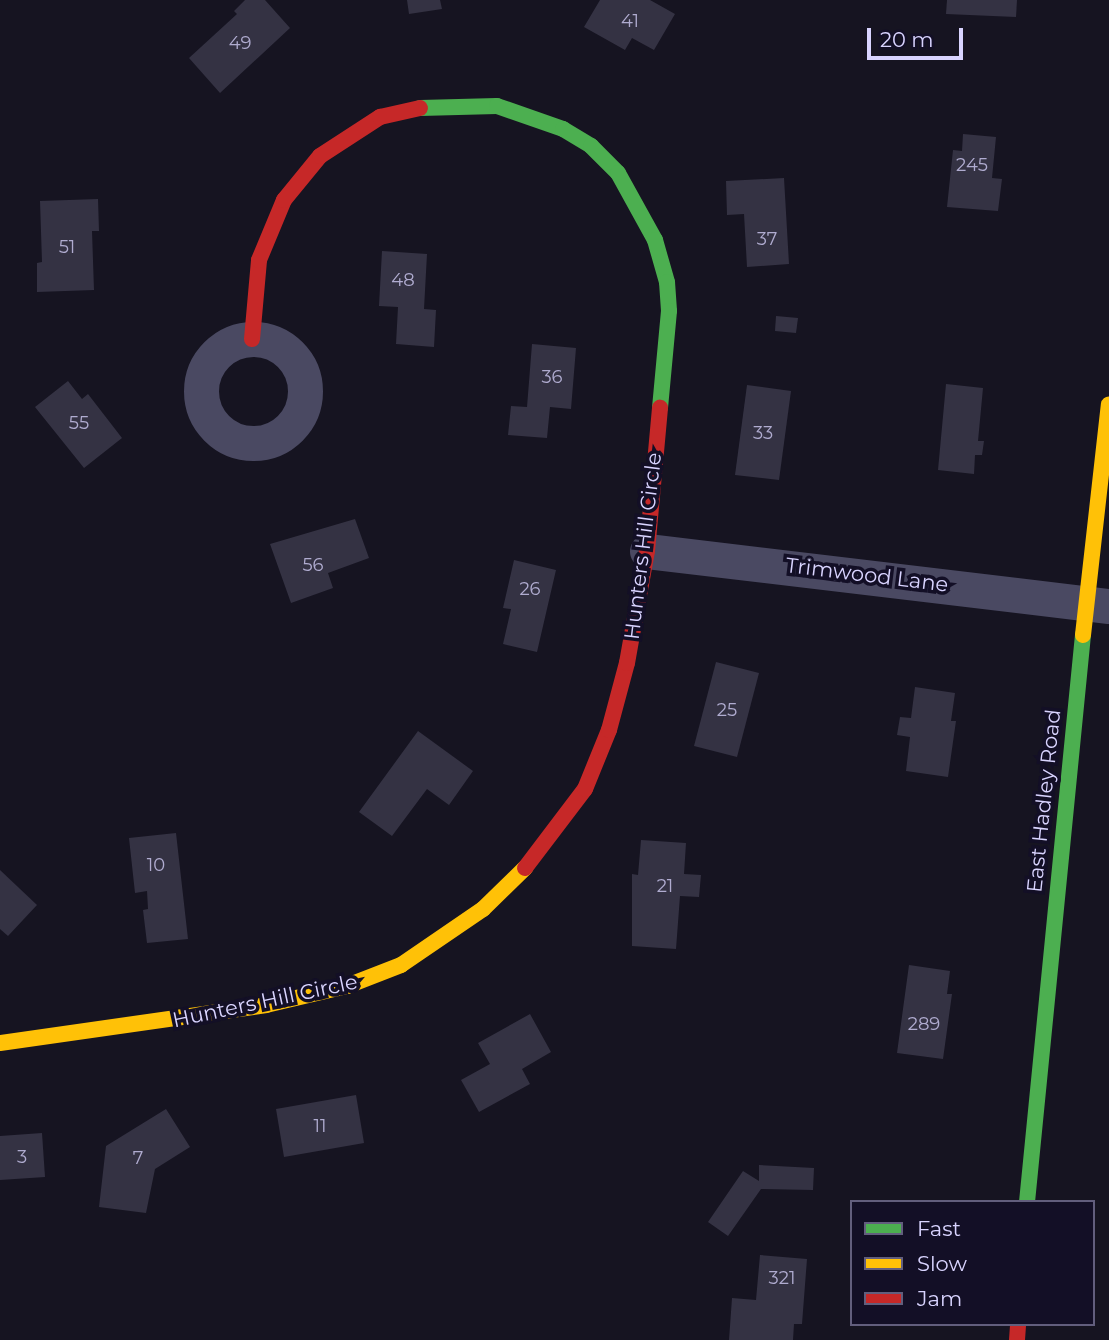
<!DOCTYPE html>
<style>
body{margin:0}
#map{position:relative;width:1109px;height:1340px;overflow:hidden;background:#161421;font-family:Montserrat,sans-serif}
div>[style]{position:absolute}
.building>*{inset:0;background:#343243}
.street>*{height:35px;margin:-17.5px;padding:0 17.5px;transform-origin:17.5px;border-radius:17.5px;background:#4a4962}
.street>.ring{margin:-17.5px;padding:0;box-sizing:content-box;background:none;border:35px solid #4a4962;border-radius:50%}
.fast>*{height:16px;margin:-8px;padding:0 8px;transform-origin:8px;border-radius:8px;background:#4caf50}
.slow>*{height:16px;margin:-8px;padding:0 8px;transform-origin:8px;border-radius:8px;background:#ffc107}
.jam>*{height:16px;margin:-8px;padding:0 8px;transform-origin:8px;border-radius:8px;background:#c62828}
span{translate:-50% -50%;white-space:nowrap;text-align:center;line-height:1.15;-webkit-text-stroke:7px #130f26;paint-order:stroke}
.number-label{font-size:18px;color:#b0acd0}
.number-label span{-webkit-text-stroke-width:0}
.street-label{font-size:21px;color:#d9d4ff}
.legend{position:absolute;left:850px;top:1200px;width:245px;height:126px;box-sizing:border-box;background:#130f26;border:2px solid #625e7d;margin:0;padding:9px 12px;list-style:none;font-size:21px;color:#d9d4ff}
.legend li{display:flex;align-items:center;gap:14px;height:35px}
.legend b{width:35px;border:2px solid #625e7d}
.scale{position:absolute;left:867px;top:28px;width:96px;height:32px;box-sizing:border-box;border:4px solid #d9d4ff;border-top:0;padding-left:9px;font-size:21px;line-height:24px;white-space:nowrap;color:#d9d4ff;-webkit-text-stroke:5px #130f26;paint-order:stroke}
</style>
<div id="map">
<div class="building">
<i style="clip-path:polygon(245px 0,265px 0,290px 28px,220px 93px,189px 58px,237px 14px,234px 11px)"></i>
<i style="clip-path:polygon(407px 0,440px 0,442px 9px,409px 14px)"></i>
<i style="clip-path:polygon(600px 0,650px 0,675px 14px,654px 50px,632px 38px,625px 50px,584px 27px)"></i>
<i style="clip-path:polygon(947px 0,1017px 0,1016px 17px,946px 14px)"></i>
<i style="clip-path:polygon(963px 134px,996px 137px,992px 178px,1002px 179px,998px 211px,947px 207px,953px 150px,962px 151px)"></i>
<i style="clip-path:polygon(784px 178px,789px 264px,747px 267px,744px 214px,727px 215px,726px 181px)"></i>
<i style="clip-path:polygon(98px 199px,99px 231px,92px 231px,94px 290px,37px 292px,37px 263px,42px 262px,40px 201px)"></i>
<i style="clip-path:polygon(382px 251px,427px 254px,424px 309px,436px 310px,434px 347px,396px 344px,398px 307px,379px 306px)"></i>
<i style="clip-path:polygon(776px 316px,798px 318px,796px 333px,775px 331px)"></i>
<i style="clip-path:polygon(532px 344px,576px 348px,571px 409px,550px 407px,547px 438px,508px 435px,511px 406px,527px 407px)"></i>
<i style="clip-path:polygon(68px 381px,82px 399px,88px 394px,122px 438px,84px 468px,35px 407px)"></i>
<i style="clip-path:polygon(946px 384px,983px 388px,978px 441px,984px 441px,982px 455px,975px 455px,974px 474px,938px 470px)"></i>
<i style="clip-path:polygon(747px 385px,791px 391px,779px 480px,735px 475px)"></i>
<i style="clip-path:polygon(355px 519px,369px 558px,328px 573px,333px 588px,291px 603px,270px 544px)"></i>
<i style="clip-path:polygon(514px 560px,556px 570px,537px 652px,503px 644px,511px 609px,503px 608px)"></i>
<i style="clip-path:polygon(716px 662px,759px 673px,737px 757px,694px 746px)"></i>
<i style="clip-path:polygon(915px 687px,955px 693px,951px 721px,956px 721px,948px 777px,906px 771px,910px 737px,897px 735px,900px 717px,911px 718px)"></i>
<i style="clip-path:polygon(418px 731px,473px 771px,449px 805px,427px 789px,392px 836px,359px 812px)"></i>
<i style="clip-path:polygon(176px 833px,188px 939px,147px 943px,143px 910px,148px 909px,147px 891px,135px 893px,129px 838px)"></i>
<i style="clip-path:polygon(641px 840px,686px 843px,684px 874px,701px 875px,699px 897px,680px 896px,676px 949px,632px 946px,632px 874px,638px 875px)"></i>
<i style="clip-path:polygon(0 870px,37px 905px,8px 936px,0 929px)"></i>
<i style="clip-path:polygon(909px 965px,950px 971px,947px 994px,952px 994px,943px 1059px,897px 1053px)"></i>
<i style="clip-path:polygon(530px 1014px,551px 1052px,522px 1069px,530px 1084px,479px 1112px,461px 1080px,490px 1064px,478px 1043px)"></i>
<i style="clip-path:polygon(356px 1095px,364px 1143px,284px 1157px,276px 1109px)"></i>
<i style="clip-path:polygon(166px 1109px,190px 1147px,155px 1169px,146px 1213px,99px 1207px,106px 1146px)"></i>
<i style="clip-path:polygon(42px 1133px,45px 1177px,0 1180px,0 1136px)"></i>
<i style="clip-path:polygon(759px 1165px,814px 1168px,813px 1190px,761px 1189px,728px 1236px,708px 1222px,743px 1171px,759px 1181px)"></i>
<i style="clip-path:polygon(760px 1255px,807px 1259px,802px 1324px,794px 1324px,793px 1340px,729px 1340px,732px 1298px,756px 1300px)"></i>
</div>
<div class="street">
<i class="ring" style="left:201px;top:339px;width:69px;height:69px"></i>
<i style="left:647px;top:551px;width:465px;rotate:6.8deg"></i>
</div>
<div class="fast">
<i style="left:420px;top:108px;width:77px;rotate:-1.5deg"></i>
<i style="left:497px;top:106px;width:70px;rotate:19.2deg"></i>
<i style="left:563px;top:129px;width:33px;rotate:31deg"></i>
<i style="left:591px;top:146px;width:38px;rotate:45deg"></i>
<i style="left:618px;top:173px;width:77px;rotate:61.1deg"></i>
<i style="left:655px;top:240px;width:44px;rotate:74.1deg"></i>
<i style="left:667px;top:282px;width:29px;rotate:86deg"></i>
<i style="left:669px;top:311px;width:97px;rotate:95.3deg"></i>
<i style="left:1027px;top:1202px;width:570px;rotate:-84.36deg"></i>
</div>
<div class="slow">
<i style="left:1083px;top:635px;width:232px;rotate:-83.6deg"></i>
<i style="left:0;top:1043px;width:269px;rotate:-8.1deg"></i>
<i style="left:266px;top:1005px;width:83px;rotate:-13.2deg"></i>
<i style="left:347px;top:986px;width:58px;rotate:-21.3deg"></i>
<i style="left:401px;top:965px;width:99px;rotate:-34.3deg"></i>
<i style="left:483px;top:909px;width:59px;rotate:-44.3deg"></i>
</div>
<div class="jam">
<i style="left:252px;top:339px;width:79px;rotate:-84.9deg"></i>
<i style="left:259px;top:260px;width:65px;rotate:-67.4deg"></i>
<i style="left:284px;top:200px;width:57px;rotate:-50.7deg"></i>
<i style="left:320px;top:156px;width:72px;rotate:-33deg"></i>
<i style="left:380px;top:117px;width:41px;rotate:-12.7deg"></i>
<i style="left:525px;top:868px;width:99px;rotate:-52.8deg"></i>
<i style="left:585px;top:789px;width:64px;rotate:-67.9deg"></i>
<i style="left:609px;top:730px;width:69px;rotate:-75deg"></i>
<i style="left:627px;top:663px;width:114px;rotate:-79.9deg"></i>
<i style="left:647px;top:551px;width:144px;rotate:-84.8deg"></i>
<i style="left:1017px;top:1340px;width:16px;rotate:-86deg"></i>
</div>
<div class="number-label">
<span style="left:630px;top:21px">41</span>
<span style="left:240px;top:43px">49</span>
<span style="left:972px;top:165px">245</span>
<span style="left:767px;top:239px">37</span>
<span style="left:67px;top:247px">51</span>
<span style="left:403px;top:280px">48</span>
<span style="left:552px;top:377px">36</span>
<span style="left:79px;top:423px">55</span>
<span style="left:763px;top:433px">33</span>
<span style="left:313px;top:565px">56</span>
<span style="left:530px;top:589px">26</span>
<span style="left:727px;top:710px">25</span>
<span style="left:156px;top:865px">10</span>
<span style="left:665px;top:886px">21</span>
<span style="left:924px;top:1024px">289</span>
<span style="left:320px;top:1126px">11</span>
<span style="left:22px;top:1157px">3</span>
<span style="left:138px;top:1158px">7</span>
<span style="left:782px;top:1278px">321</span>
</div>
<div class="street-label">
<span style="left:643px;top:546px;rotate:-83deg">Hunters Hill Circle</span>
<span style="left:867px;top:575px;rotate:7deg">Trimwood Lane</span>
<span style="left:1044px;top:801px;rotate:-84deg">East Hadley Road</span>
<span style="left:265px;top:1001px;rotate:-12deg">Hunters Hill Circle</span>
</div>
<ul class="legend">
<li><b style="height:9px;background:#4caf50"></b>Fast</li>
<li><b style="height:9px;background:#ffc107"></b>Slow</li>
<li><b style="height:9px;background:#c62828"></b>Jam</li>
</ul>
<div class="scale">20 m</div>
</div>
